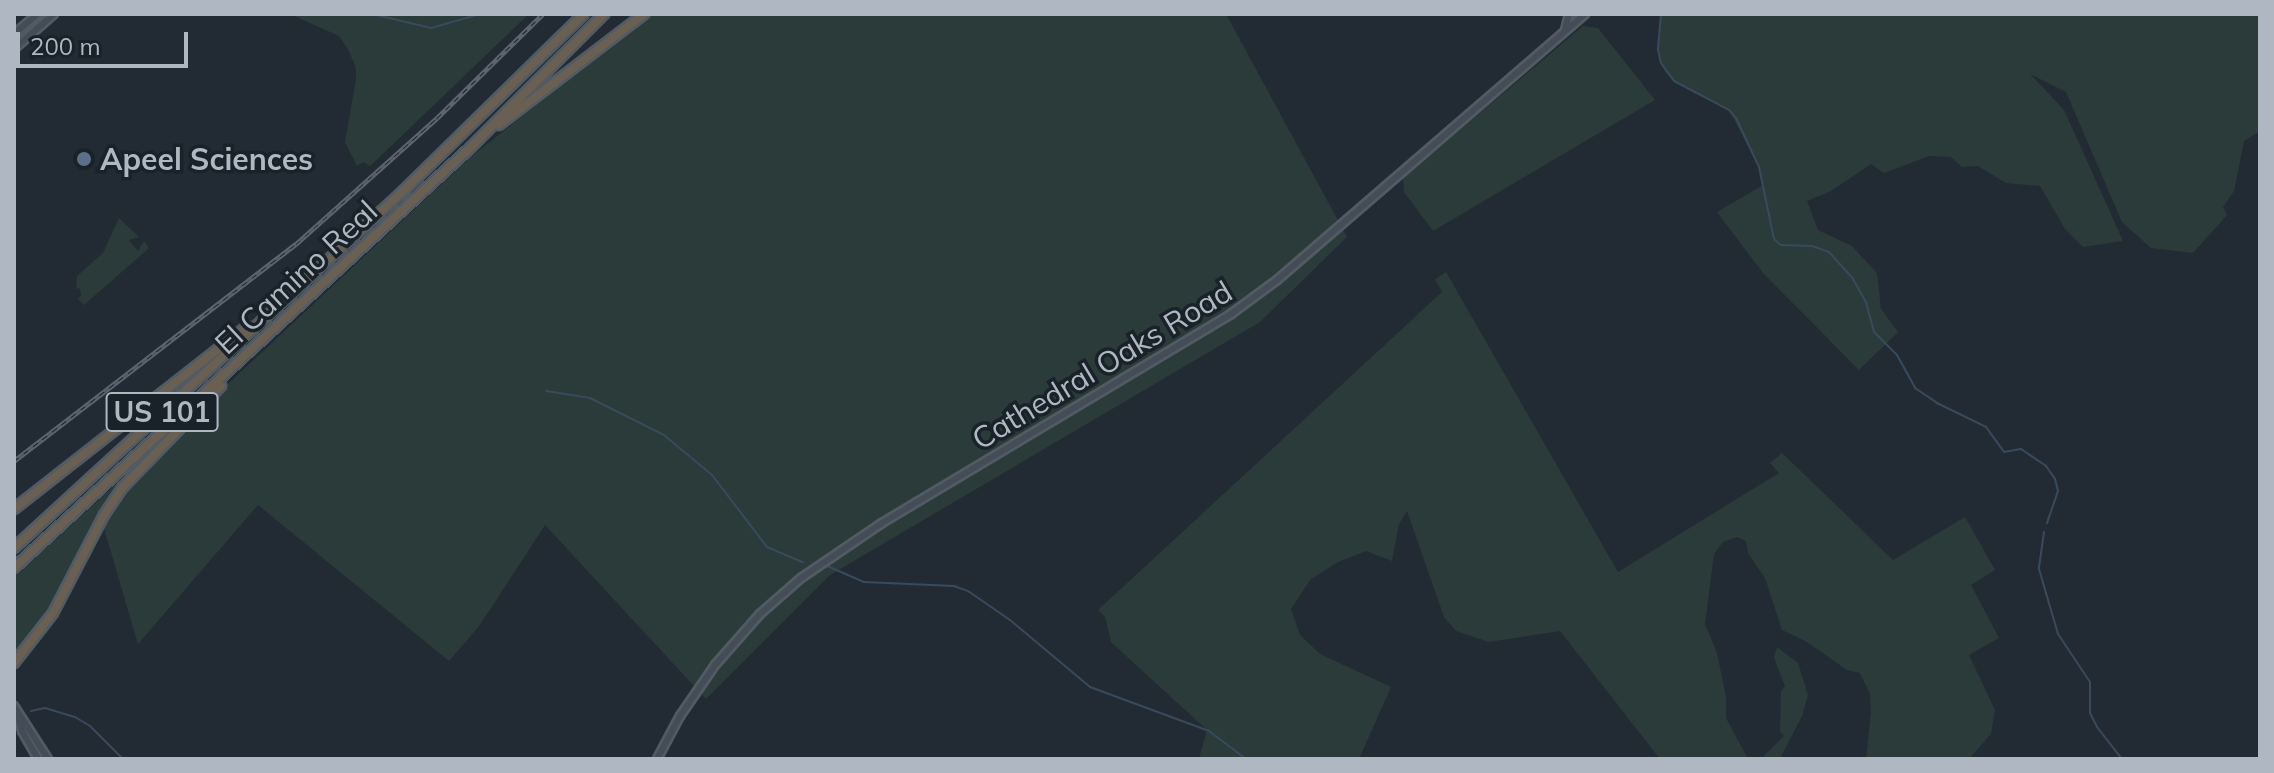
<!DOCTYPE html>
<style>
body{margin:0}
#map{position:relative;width:2274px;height:773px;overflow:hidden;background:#222b34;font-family:Mulish,sans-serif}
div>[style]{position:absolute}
.green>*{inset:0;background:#2a3b3a}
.stream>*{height:2px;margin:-1px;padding:0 1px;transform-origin:1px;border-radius:1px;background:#394a5c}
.roads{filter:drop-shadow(2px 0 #525b63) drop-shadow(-2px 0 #525b63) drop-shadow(0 2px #525b63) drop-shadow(0 -2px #525b63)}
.secondary>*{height:6px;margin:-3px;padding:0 3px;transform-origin:3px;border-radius:3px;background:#434c57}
.motorway>*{height:8px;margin:-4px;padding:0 4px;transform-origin:4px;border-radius:4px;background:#6a5f53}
.rail>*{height:5px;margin-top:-2.5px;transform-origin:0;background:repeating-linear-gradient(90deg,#1a2229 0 6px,#5b646f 0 12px);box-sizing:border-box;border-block:2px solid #5b646f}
.dots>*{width:22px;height:22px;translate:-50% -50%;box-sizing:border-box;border:4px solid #1a2229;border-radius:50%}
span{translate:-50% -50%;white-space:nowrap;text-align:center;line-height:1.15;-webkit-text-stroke:7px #1a2229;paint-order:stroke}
.shield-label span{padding:2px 6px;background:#1a2229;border:2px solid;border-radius:6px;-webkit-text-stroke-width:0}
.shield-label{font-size:28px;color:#afb8c2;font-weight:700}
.poi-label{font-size:30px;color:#afb8c2;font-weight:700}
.left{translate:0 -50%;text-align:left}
.street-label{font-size:30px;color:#afb8c2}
.frame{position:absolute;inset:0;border:16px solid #afb8c2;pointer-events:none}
.scale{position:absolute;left:16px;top:32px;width:172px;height:36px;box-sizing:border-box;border:4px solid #afb8c2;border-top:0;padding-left:10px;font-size:24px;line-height:28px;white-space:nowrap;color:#afb8c2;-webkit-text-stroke:6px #1a2229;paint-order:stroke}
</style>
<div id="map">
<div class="green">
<i style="clip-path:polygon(290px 14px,529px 14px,370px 166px,363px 162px,357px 166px,345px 142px,356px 79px,356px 68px,348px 49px,339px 36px)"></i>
<i style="clip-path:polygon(651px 14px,1226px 14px,1347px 237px,1260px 322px,830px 575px,706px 699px,545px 525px,480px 625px,449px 661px,258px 505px,138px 644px,103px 525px,120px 496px,149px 461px,211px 400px,467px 160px)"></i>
<i style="clip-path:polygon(1661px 14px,2260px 14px,2260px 131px,2244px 141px,2234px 191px,2223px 207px,2227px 215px,2193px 253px,2151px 248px,2122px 222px,2066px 92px,2030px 74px,2064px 110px,2123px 241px,2083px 247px,2065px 229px,2040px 186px,2006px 183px,1978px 166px,1962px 167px,1951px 157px,1929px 156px,1884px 173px,1871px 164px,1831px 191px,1807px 201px,1818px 230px,1852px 246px,1877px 273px,1881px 309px,1898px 332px,1859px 370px,1763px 273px,1717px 212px,1763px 185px,1759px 167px,1729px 110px,1674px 81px,1665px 72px,1658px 50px)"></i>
<i style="clip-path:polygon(1583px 26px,1598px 28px,1655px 100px,1433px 231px,1404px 192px,1403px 178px)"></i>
<i style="clip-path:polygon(119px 218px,139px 237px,129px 240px,138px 251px,144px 241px,149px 248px,84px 305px,78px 299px,81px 296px,80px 288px,76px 289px,77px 276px,103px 253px)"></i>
<i style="clip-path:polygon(1446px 272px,1618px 572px,1779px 473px,1770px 463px,1782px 453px,1893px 560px,1965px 517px,1995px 570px,1971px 585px,1999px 638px,1969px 655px,1995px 710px,1991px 734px,1969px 759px,1866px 759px,1871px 712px,1870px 694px,1860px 673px,1847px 670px,1807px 642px,1782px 630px,1765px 578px,1748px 553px,1746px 541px,1737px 537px,1723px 542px,1714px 554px,1705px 624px,1717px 653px,1726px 697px,1726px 718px,1748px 759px,1660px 759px,1560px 631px,1489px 642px,1456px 631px,1444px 617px,1407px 511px,1399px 524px,1392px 561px,1366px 551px,1336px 563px,1310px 580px,1291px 609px,1300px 635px,1320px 654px,1391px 687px,1359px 759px,1199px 759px,1207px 730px,1111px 642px,1105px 617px,1098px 610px,1442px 292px,1435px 279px)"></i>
<i style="clip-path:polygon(125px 476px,102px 509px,47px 613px,14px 652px,14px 577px)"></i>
<i style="clip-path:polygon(1777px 647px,1798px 663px,1808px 695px,1802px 716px,1780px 759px,1761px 759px,1784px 736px,1780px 731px,1781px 691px,1785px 686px,1774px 658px)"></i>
</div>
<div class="stream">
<i style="left:372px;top:14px;width:61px;rotate:13.3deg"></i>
<i style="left:431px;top:28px;width:51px;rotate:-15.9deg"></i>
<i style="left:1661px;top:14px;width:36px;rotate:95deg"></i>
<i style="left:1658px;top:50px;width:13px;rotate:77deg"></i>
<i style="left:1661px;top:63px;width:22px;rotate:54deg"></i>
<i style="left:1674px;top:81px;width:62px;rotate:27.8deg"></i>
<i style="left:1729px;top:110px;width:11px;rotate:49deg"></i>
<i style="left:1736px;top:118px;width:54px;rotate:64.9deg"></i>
<i style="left:1759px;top:167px;width:74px;rotate:78.2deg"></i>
<i style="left:1774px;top:239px;width:9px;rotate:41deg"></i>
<i style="left:1781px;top:245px;width:31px;rotate:2deg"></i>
<i style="left:1812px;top:246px;width:18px;rotate:19deg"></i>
<i style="left:1829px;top:252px;width:36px;rotate:48deg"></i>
<i style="left:1853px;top:279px;width:26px;rotate:61deg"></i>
<i style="left:1866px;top:302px;width:31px;rotate:75deg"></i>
<i style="left:1874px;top:332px;width:33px;rotate:45deg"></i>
<i style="left:1897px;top:355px;width:38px;rotate:61deg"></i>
<i style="left:1915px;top:388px;width:27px;rotate:34deg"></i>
<i style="left:1937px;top:403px;width:55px;rotate:26.1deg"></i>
<i style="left:1986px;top:427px;width:31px;rotate:54deg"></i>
<i style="left:2004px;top:452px;width:17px;rotate:-10deg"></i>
<i style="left:2021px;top:449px;width:30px;rotate:34deg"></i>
<i style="left:2046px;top:466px;width:16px;rotate:55deg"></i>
<i style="left:2055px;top:479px;width:12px;rotate:76deg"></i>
<i style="left:2058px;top:491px;width:34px;rotate:109deg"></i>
<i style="left:546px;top:391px;width:45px;rotate:9deg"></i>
<i style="left:590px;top:398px;width:83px;rotate:26.6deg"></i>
<i style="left:664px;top:435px;width:62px;rotate:39.8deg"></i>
<i style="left:712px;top:475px;width:91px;rotate:52.6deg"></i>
<i style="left:767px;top:547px;width:39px;rotate:23deg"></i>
<i style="left:2044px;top:532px;width:37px;rotate:98deg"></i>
<i style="left:2039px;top:569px;width:68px;rotate:73.7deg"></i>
<i style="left:2058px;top:634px;width:58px;rotate:56.3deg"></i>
<i style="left:2090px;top:682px;width:31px;rotate:90deg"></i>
<i style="left:2090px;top:713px;width:16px;rotate:63deg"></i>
<i style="left:2097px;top:727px;width:41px;rotate:52deg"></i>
<i style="left:825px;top:565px;width:43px;rotate:23.6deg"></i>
<i style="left:864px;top:582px;width:90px;rotate:2.5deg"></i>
<i style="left:954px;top:586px;width:15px;rotate:20deg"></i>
<i style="left:968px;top:591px;width:51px;rotate:34.6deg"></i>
<i style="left:1010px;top:620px;width:104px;rotate:39.9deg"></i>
<i style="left:1090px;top:687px;width:127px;rotate:20.3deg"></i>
<i style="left:1209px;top:731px;width:46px;rotate:37.1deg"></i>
<i style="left:31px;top:711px;width:14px;rotate:-12deg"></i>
<i style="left:45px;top:708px;width:31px;rotate:17deg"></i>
<i style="left:75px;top:717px;width:17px;rotate:31deg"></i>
<i style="left:90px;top:726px;width:47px;rotate:45deg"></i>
</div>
<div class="roads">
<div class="secondary">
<i style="left:1565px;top:30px;width:16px;rotate:-76deg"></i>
<i style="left:14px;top:34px;width:31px;rotate:-40deg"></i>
<i style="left:14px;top:49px;width:53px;rotate:-41.2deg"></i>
<i style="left:14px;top:706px;width:63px;rotate:57.3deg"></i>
<i style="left:18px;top:715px;width:16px;rotate:76deg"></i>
<i style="left:22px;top:731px;width:32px;rotate:60deg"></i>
<i style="left:657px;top:759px;width:49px;rotate:-61.9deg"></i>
<i style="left:680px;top:716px;width:62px;rotate:-55.5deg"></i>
<i style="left:715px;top:665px;width:68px;rotate:-48.6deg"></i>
<i style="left:760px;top:614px;width:55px;rotate:-41.3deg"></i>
<i style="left:801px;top:578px;width:98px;rotate:-34.2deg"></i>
<i style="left:882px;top:523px;width:407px;rotate:-30.9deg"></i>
<i style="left:1231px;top:314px;width:57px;rotate:-36.5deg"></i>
<i style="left:1277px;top:280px;width:407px;rotate:-40.8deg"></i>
</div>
<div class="motorway">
<i style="left:499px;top:125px;width:183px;rotate:-37.4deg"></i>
<i style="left:14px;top:509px;width:296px;rotate:-38.1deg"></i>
<i style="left:14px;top:548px;width:525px;rotate:-42.53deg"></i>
<i style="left:401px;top:193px;width:256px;rotate:-44.4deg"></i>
<i style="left:14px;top:568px;width:620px;rotate:-42.65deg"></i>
<i style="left:470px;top:148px;width:190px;rotate:-45deg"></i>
<i style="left:14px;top:663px;width:63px;rotate:-52deg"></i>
<i style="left:53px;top:613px;width:110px;rotate:-62.5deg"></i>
<i style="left:104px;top:515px;width:34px;rotate:-56deg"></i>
<i style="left:123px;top:487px;width:141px;rotate:-45.9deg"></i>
</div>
</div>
<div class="rail">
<i style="left:14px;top:461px;width:356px;rotate:-37.6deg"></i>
<i style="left:296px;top:244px;width:189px;rotate:-41.8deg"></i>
<i style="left:437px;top:118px;width:148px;rotate:-44.5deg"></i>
</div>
<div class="dots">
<i style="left:84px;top:159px;background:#5c6f8a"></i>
</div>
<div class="shield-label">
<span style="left:162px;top:412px">US 101</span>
</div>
<div class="poi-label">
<span class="left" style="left:100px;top:159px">Apeel Sciences</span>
</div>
<div class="street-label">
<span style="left:296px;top:277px;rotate:-43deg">El Camino Real</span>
<span style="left:1102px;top:365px;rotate:-31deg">Cathedral Oaks Road</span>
</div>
<div class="frame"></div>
<div class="scale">200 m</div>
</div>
